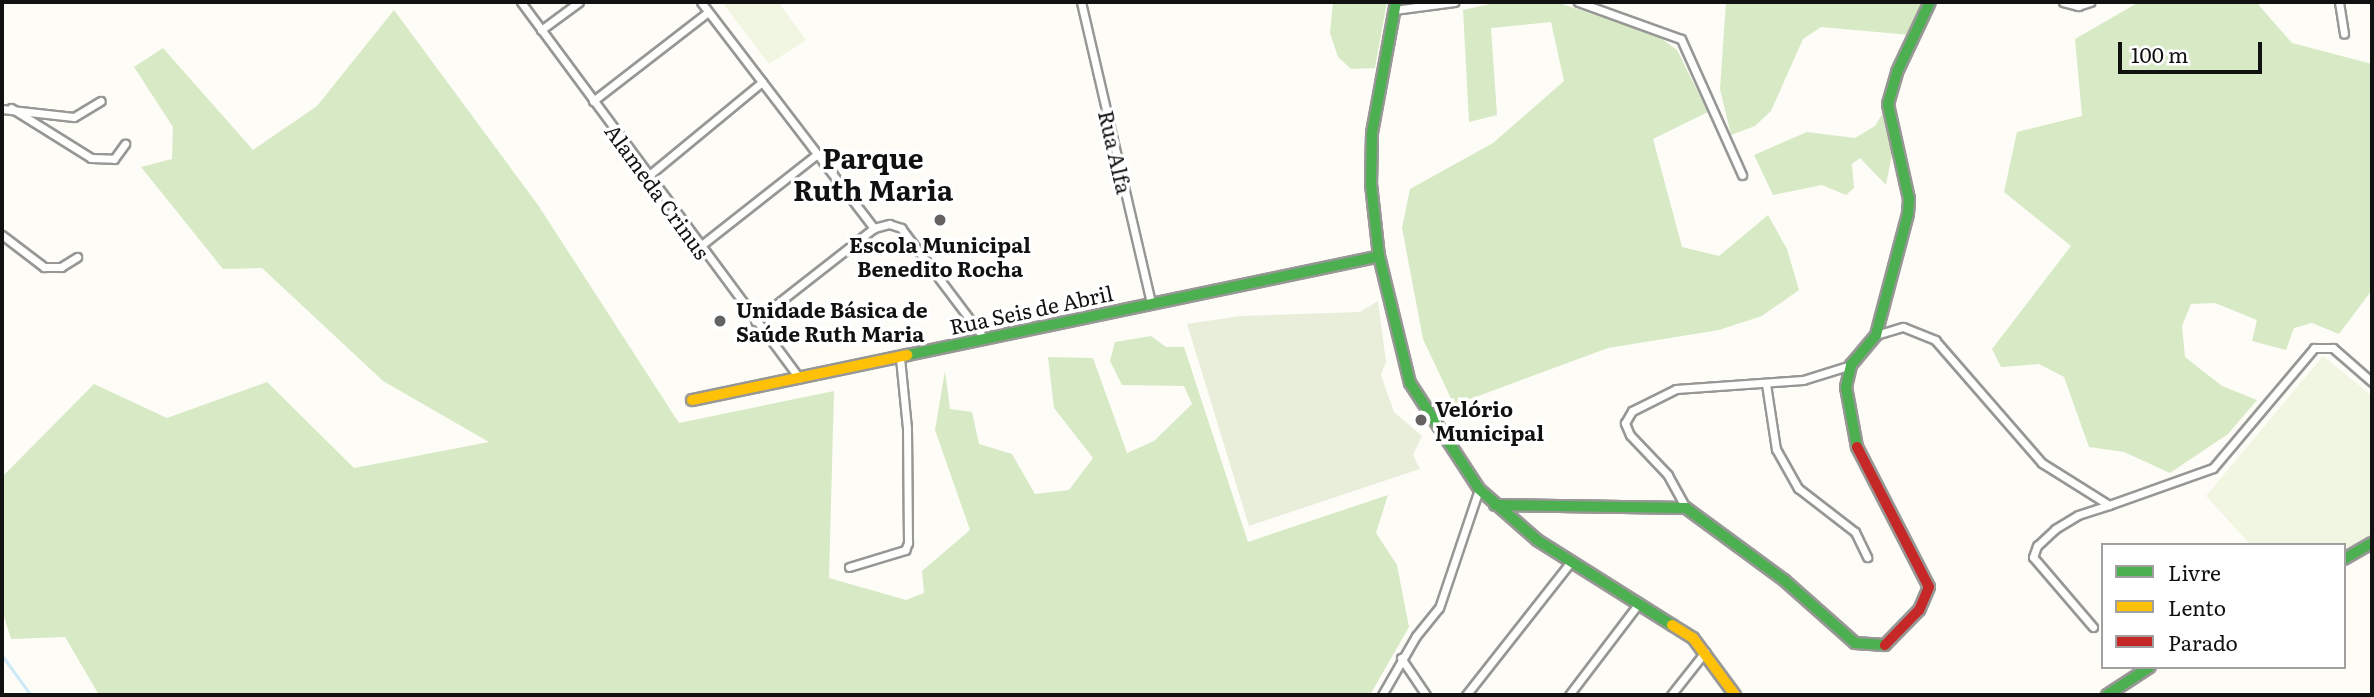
<!DOCTYPE html>
<meta charset="utf-8">
<style>
body{margin:0}
#map{position:relative;width:2374px;height:697px;overflow:hidden;background:#fdfcf7;font-family:Literata,serif}
div>[style]{position:absolute}
.forest>*{inset:0;background:#d8eac5}
.cemetery>*{inset:0;background:#e9eedb}
.pitch>*{inset:0;background:#f0f6e1}
.stream>*{height:2.5px;margin:-1.25px;padding:0 1.25px;transform-origin:1.25px;border-radius:1.25px;background:#cde8f7}
.roads{filter:drop-shadow(2px 0 #979795) drop-shadow(-2px 0 #979795) drop-shadow(0 2px #979795) drop-shadow(0 -2px #979795)}
.street>*{height:7px;margin:-3.5px;padding:0 3.5px;transform-origin:3.5px;border-radius:3.5px;background:#fffffe}
.fast>*{height:10px;margin:-5px;padding:0 5px;transform-origin:5px;border-radius:5px;background:#4caf50}
.slow>*{height:10px;margin:-5px;padding:0 5px;transform-origin:5px;border-radius:5px;background:#ffc107}
.jam>*{height:10px;margin:-5px;padding:0 5px;transform-origin:5px;border-radius:5px;background:#c62828}
.dots>*{width:19px;height:19px;translate:-50% -50%;box-sizing:border-box;border:4px solid #fff;border-radius:50%}
span{translate:-50% -50%;white-space:nowrap;text-align:center;line-height:1.15;-webkit-text-stroke:7px #fff;paint-order:stroke}
.street-label{font-size:21px;color:#111}
.poi-label{font-size:21px;color:#111;font-weight:700}
.left{translate:0 -50%;text-align:left}
.district-label{font-size:28px;color:#111;font-weight:700}
.frame{position:absolute;inset:0;border:4px solid #111;pointer-events:none}
.legend{position:absolute;left:2101px;top:543px;width:245px;height:126px;box-sizing:border-box;background:#fff;border:2px solid #a0a0a0;margin:0;padding:9px 12px;list-style:none;font-size:21px;color:#111}
.legend li{display:flex;align-items:center;gap:14px;height:35px}
.legend b{width:35px;border:2px solid #a0a0a0}
.scale{position:absolute;left:2118px;top:42px;width:144px;height:32px;box-sizing:border-box;border:4px solid #111;border-top:0;padding-left:9px;font-size:21px;line-height:24px;white-space:nowrap;color:#111;-webkit-text-stroke:5px #fff;paint-order:stroke}
</style>
<div id="map">
<div class="forest">
<i style="clip-path:polygon(1333px 2px,1387px 2px,1375px 68px,1351px 69px,1338px 57px,1330px 33px)"></i>
<i style="clip-path:polygon(1498px 2px,1556px 2px,1658px 36px,1677px 50px,1708px 112px,1653px 139px,1682px 247px,1719px 256px,1768px 215px,1787px 249px,1799px 290px,1762px 316px,1719px 330px,1608px 348px,1454px 405px,1423px 339px,1402px 228px,1410px 189px,1493px 143px,1564px 81px,1551px 22px,1491px 28px,1497px 115px,1469px 122px,1463px 10px)"></i>
<i style="clip-path:polygon(1726px 2px,1923px 2px,1910px 35px,1821px 27px,1803px 39px,1771px 111px,1755px 126px,1731px 135px,1720px 89px)"></i>
<i style="clip-path:polygon(2139px 2px,2256px 2px,2292px 43px,2372px 64px,2372px 290px,2339px 334px,2312px 323px,2294px 328px,2286px 350px,2252px 341px,2257px 320px,2215px 303px,2191px 304px,2182px 326px,2185px 357px,2222px 386px,2257px 400px,2228px 434px,2170px 473px,2124px 452px,2089px 447px,2064px 377px,2039px 364px,2001px 367px,1992px 349px,2071px 246px,2004px 192px,2017px 132px,2082px 116px,2075px 39px)"></i>
<i style="clip-path:polygon(394px 10px,538px 205px,679px 423px,834px 391px,829px 578px,906px 600px,924px 593px,922px 571px,970px 530px,935px 430px,945px 371px,950px 409px,972px 412px,979px 444px,1012px 454px,1035px 494px,1069px 490px,1093px 458px,1054px 408px,1048px 357px,1093px 358px,1127px 453px,1154px 441px,1192px 404px,1184px 386px,1122px 385px,1110px 361px,1115px 342px,1151px 336px,1166px 347px,1184px 347px,1248px 542px,1388px 495px,1376px 533px,1397px 565px,1409px 627px,1370px 695px,99px 695px,65px 637px,11px 639px,2px 610px,2px 477px,94px 384px,167px 418px,267px 382px,354px 468px,489px 442px,383px 381px,262px 268px,223px 269px,141px 167px,172px 159px,173px 127px,134px 67px,163px 48px,253px 150px,317px 106px)"></i>
<i style="clip-path:polygon(1887px 106px,1893px 149px,1886px 185px,1860px 158px,1852px 164px,1854px 188px,1846px 195px,1822px 185px,1773px 195px,1754px 155px,1807px 132px,1855px 138px,1875px 126px)"></i>
</div>
<div class="cemetery">
<i style="clip-path:polygon(1378px 301px,1386px 362px,1381px 375px,1394px 412px,1422px 436px,1413px 455px,1420px 469px,1249px 526px,1187px 324px,1240px 316px,1360px 312px)"></i>
</div>
<div class="pitch">
<i style="clip-path:polygon(722px 2px,778px 2px,806px 40px,769px 64px)"></i>
<i style="clip-path:polygon(2323px 356px,2372px 396px,2372px 535px,2344px 550px,2344px 545px,2251px 545px,2206px 496px)"></i>
</div>
<div class="stream">
<i style="left:2px;top:655px;width:49px;rotate:54.1deg"></i>
</div>
<div class="roads">
<div class="street">
<i style="left:521px;top:2px;width:468px;rotate:53.5deg"></i>
<i style="left:701px;top:2px;width:285px;rotate:52.6deg"></i>
<i style="left:1081px;top:2px;width:308px;rotate:76.9deg"></i>
<i style="left:1578px;top:2px;width:109px;rotate:19.8deg"></i>
<i style="left:1681px;top:39px;width:149px;rotate:65.8deg"></i>
<i style="left:2063px;top:2px;width:16px;rotate:15deg"></i>
<i style="left:2078px;top:6px;width:13px;rotate:-18deg"></i>
<i style="left:2339px;top:2px;width:32px;rotate:81deg"></i>
<i style="left:1394px;top:10px;width:61px;rotate:-7.6deg"></i>
<i style="left:541px;top:30px;width:47px;rotate:-36.4deg"></i>
<i style="left:593px;top:101px;width:145px;rotate:-37.7deg"></i>
<i style="left:11px;top:108px;width:94px;rotate:32deg"></i>
<i style="left:91px;top:158px;width:23px;rotate:2deg"></i>
<i style="left:114px;top:159px;width:19px;rotate:-54deg"></i>
<i style="left:2px;top:109px;width:72px;rotate:6.3deg"></i>
<i style="left:74px;top:117px;width:31px;rotate:-31deg"></i>
<i style="left:648px;top:176px;width:148px;rotate:-39.5deg"></i>
<i style="left:2px;top:235px;width:53px;rotate:37.3deg"></i>
<i style="left:44px;top:267px;width:17px"></i>
<i style="left:61px;top:267px;width:19px;rotate:-32deg"></i>
<i style="left:699px;top:247px;width:150px;rotate:-38.2deg"></i>
<i style="left:755px;top:321px;width:151px;rotate:-38deg"></i>
<i style="left:874px;top:228px;width:16px;rotate:-15deg"></i>
<i style="left:889px;top:224px;width:13px;rotate:18deg"></i>
<i style="left:901px;top:228px;width:138px;rotate:53deg"></i>
<i style="left:1876px;top:335px;width:28px;rotate:-17deg"></i>
<i style="left:1903px;top:327px;width:35px;rotate:22deg"></i>
<i style="left:1935px;top:340px;width:163px;rotate:49deg"></i>
<i style="left:2042px;top:463px;width:79px;rotate:32.1deg"></i>
<i style="left:2109px;top:505px;width:110px;rotate:-19.6deg"></i>
<i style="left:2213px;top:468px;width:157px;rotate:-49.9deg"></i>
<i style="left:2314px;top:348px;width:19px"></i>
<i style="left:2333px;top:348px;width:52px;rotate:41.1deg"></i>
<i style="left:1766px;top:384px;width:66px;rotate:81.3deg"></i>
<i style="left:1776px;top:449px;width:45px;rotate:60.6deg"></i>
<i style="left:1798px;top:488px;width:72px;rotate:37.7deg"></i>
<i style="left:1855px;top:532px;width:28px;rotate:64deg"></i>
<i style="left:1686px;top:508px;width:38px;rotate:-119deg"></i>
<i style="left:1668px;top:475px;width:55px;rotate:-133.5deg"></i>
<i style="left:1630px;top:435px;width:13px;rotate:-113deg"></i>
<i style="left:1625px;top:423px;width:14px;rotate:-60deg"></i>
<i style="left:1632px;top:411px;width:49px;rotate:-26.6deg"></i>
<i style="left:1676px;top:389px;width:127px;rotate:-4.1deg"></i>
<i style="left:1803px;top:380px;width:50px;rotate:-17.4deg"></i>
<i style="left:849px;top:567px;width:59px;rotate:-16.9deg"></i>
<i style="left:905px;top:550px;width:8px;rotate:-67deg"></i>
<i style="left:908px;top:543px;width:115px;rotate:-90.5deg"></i>
<i style="left:907px;top:428px;width:70px;rotate:-95.7deg"></i>
<i style="left:2093px;top:627px;width:92px;rotate:-130.6deg"></i>
<i style="left:2033px;top:557px;width:12px;rotate:-70deg"></i>
<i style="left:2037px;top:546px;width:25px;rotate:-43deg"></i>
<i style="left:2055px;top:529px;width:27px;rotate:-31deg"></i>
<i style="left:2078px;top:515px;width:33px;rotate:-18deg"></i>
<i style="left:1401px;top:658px;width:45px;rotate:56deg"></i>
<i style="left:1382px;top:695px;width:68px;rotate:-60deg"></i>
<i style="left:1416px;top:636px;width:36px;rotate:-51deg"></i>
<i style="left:1439px;top:608px;width:126px;rotate:-71.4deg"></i>
<i style="left:1466px;top:695px;width:168px;rotate:-51.8deg"></i>
<i style="left:1569px;top:695px;width:116px;rotate:-52.7deg"></i>
<i style="left:1671px;top:695px;width:55px;rotate:-51.7deg"></i>
</div>
<div class="fast">
<i style="left:1396px;top:2px;width:133px;rotate:100.4deg"></i>
<i style="left:1372px;top:133px;width:51px;rotate:91.1deg"></i>
<i style="left:1371px;top:184px;width:72px;rotate:83.7deg"></i>
<i style="left:1379px;top:256px;width:131px;rotate:76.3deg"></i>
<i style="left:1410px;top:383px;width:126px;rotate:56.9deg"></i>
<i style="left:1479px;top:489px;width:77px;rotate:41.3deg"></i>
<i style="left:1537px;top:540px;width:160px;rotate:32.2deg"></i>
<i style="left:907px;top:355px;width:482px;rotate:-11.8deg"></i>
<i style="left:1857px;top:447px;width:61px;rotate:-100.4deg"></i>
<i style="left:1846px;top:387px;width:23px;rotate:-77deg"></i>
<i style="left:1851px;top:365px;width:39px;rotate:-50deg"></i>
<i style="left:1876px;top:335px;width:125px;rotate:-75.2deg"></i>
<i style="left:1908px;top:214px;width:15px;rotate:-86deg"></i>
<i style="left:1909px;top:199px;width:97px;rotate:-102.5deg"></i>
<i style="left:1888px;top:104px;width:33px;rotate:-74deg"></i>
<i style="left:1897px;top:72px;width:77px;rotate:-64.8deg"></i>
<i style="left:1495px;top:505px;width:191px;rotate:0.9deg"></i>
<i style="left:1686px;top:508px;width:122px;rotate:36.3deg"></i>
<i style="left:1784px;top:580px;width:95px;rotate:41.6deg"></i>
<i style="left:1855px;top:643px;width:30px;rotate:4deg"></i>
<i style="left:2344px;top:559px;width:32px;rotate:-30deg"></i>
<i style="left:2107px;top:695px;width:51px;rotate:-33.1deg"></i>
</div>
<div class="slow">
<i style="left:692px;top:400px;width:220px;rotate:-11.8deg"></i>
<i style="left:1672px;top:625px;width:25px;rotate:32deg"></i>
<i style="left:1693px;top:638px;width:71px;rotate:53.6deg"></i>
</div>
<div class="jam">
<i style="left:1857px;top:447px;width:157px;rotate:62.8deg"></i>
<i style="left:1929px;top:587px;width:25px;rotate:113deg"></i>
<i style="left:1919px;top:610px;width:49px;rotate:134.2deg"></i>
</div>
</div>
<div class="dots">
<i style="left:940px;top:220px;background:#646362"></i>
<i style="left:720px;top:321px;background:#646362"></i>
<i style="left:1421px;top:420px;background:#646362"></i>
</div>
<div class="street-label">
<span style="left:1116px;top:152px;rotate:77deg">Rua Alfa</span>
<span style="left:658px;top:191px;rotate:54deg">Alameda Crinus</span>
<span style="left:1031px;top:309px;rotate:-12deg">Rua Seis de Abril</span>
</div>
<div class="poi-label">
<span style="left:940px;top:256px">Escola Municipal<br>Benedito Rocha</span>
<span class="left" style="left:736px;top:321px">Unidade Básica de<br>Saúde Ruth Maria</span>
<span class="left" style="left:1435px;top:420px">Velório<br>Municipal</span>
</div>
<div class="district-label">
<span style="left:873px;top:173px">Parque<br>Ruth Maria</span>
</div>
<div class="frame"></div>
<ul class="legend">
<li><b style="height:9px;background:#4caf50"></b>Livre</li>
<li><b style="height:9px;background:#ffc107"></b>Lento</li>
<li><b style="height:9px;background:#c62828"></b>Parado</li>
</ul>
<div class="scale">100 m</div>
</div>
